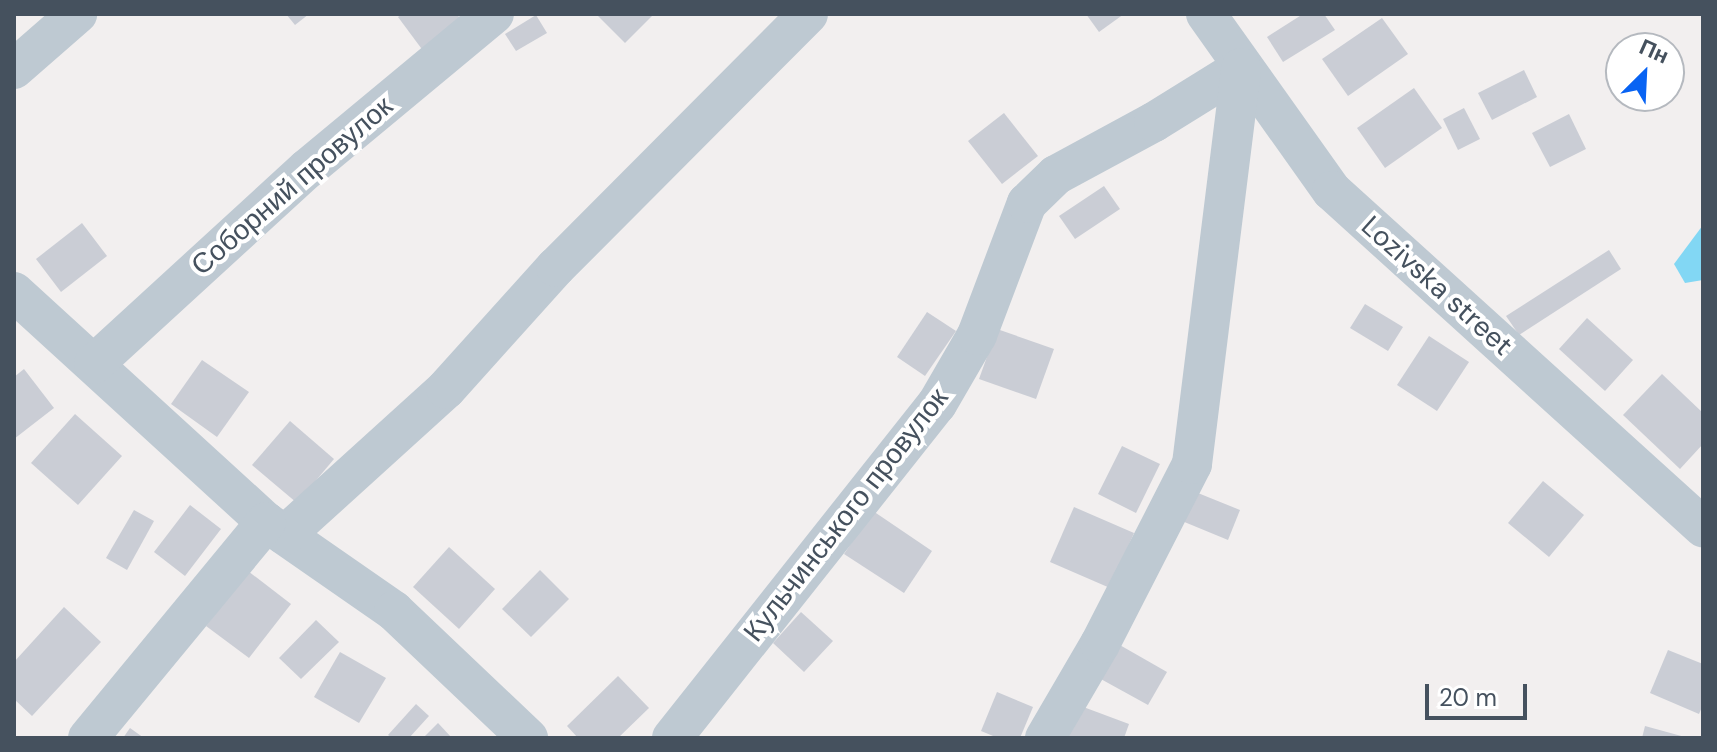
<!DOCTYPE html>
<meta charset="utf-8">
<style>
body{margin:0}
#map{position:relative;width:1717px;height:752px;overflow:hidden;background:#f2efef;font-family:"DM Sans",sans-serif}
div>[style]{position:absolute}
.water>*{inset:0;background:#82d7f4}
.building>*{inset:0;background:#cacdd5}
.minor>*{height:40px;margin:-20px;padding:0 20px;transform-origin:20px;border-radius:20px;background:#bec9d2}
span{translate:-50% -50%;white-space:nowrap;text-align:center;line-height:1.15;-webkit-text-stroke:8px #fff;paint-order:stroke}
.street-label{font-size:28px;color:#45515e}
.frame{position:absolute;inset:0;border:16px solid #45515e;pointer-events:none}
.north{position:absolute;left:1605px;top:32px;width:80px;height:80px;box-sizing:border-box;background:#fff;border:2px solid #b5b9bf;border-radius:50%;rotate:24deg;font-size:22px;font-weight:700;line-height:32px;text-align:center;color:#45515e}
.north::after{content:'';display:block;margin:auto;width:28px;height:36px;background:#0863f3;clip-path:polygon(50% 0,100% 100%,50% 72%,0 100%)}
.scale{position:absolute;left:1425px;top:684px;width:102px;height:36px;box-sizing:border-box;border:4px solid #45515e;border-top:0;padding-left:10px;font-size:24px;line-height:28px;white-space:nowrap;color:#45515e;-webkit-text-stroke:6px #fff;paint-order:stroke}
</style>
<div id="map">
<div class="water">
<i style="clip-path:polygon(1703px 225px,1703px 280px,1685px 283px,1674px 264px)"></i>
</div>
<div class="building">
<i style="clip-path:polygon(286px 14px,309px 14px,295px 25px)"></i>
<i style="clip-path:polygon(402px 14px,457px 14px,463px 23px,424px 52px,398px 17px)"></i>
<i style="clip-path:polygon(596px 14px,654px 14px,625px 43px)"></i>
<i style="clip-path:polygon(1086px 14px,1124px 14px,1099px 32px)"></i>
<i style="clip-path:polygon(1303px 14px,1324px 14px,1335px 30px,1283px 62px,1267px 37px)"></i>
<i style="clip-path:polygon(536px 15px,547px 33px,516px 51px,505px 34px)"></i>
<i style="clip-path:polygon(1382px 18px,1408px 54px,1348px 96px,1322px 59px)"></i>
<i style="clip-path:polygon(1524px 70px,1537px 97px,1492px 120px,1478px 93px)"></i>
<i style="clip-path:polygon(1414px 88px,1442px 128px,1385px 168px,1357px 128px)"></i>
<i style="clip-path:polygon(1464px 108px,1480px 139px,1458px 150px,1443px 119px)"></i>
<i style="clip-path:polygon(1004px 113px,1038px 156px,1002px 184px,968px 141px)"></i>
<i style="clip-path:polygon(1569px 114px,1586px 149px,1550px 167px,1532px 133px)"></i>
<i style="clip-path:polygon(1104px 186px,1120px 209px,1075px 239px,1059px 216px)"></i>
<i style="clip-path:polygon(82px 223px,107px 256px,61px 292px,36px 259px)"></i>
<i style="clip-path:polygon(1609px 250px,1621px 269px,1519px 335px,1506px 316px)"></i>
<i style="clip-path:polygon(1365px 304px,1403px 327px,1388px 351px,1350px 328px)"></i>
<i style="clip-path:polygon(927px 312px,956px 331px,925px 376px,897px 357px)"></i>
<i style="clip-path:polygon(1587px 318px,1633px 360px,1605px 391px,1559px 349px)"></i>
<i style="clip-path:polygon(997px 329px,1054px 349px,1036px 399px,979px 379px)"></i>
<i style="clip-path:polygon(1429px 336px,1469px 362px,1437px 411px,1397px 385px)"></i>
<i style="clip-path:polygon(202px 360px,249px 392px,217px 437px,171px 404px)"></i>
<i style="clip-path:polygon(24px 369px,54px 408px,14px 439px,14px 377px)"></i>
<i style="clip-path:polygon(1662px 374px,1703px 413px,1703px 444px,1680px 469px,1623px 415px)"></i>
<i style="clip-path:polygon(75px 414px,122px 456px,78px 505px,31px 463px)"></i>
<i style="clip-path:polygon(290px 421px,334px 459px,297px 503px,252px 465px)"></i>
<i style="clip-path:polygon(1122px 446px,1160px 464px,1136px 513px,1098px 494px)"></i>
<i style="clip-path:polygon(1543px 481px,1584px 515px,1549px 557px,1508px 523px)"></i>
<i style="clip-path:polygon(1193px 491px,1240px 510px,1228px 540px,1182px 521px)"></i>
<i style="clip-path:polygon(190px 505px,221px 529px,185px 576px,154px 552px)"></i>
<i style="clip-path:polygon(1074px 507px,1134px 533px,1110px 588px,1050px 562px)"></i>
<i style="clip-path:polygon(134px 510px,154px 521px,127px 570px,106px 558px)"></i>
<i style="clip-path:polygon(873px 511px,932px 551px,904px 593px,844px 554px)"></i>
<i style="clip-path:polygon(449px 547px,495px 589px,459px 629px,413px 587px)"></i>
<i style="clip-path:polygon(540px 570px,569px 599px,531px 637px,502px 609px)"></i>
<i style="clip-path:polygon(248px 571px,291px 604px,249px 658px,206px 626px)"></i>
<i style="clip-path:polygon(64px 607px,101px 642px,32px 716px,14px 699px,14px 662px)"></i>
<i style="clip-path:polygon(801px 612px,833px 641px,804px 672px,773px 643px)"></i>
<i style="clip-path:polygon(316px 620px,339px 642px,301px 679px,279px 658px)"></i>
<i style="clip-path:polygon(1118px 644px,1167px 672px,1148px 705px,1099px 678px)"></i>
<i style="clip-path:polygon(1668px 650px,1703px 664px,1703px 705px,1699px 714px,1650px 693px)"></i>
<i style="clip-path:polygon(340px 652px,386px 678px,359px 723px,314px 697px)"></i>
<i style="clip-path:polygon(618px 676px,649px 708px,618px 738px,578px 738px,567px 726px)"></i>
<i style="clip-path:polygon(997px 692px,1033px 707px,1020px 738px,998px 738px,981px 731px)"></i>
<i style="clip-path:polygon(416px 704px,429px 716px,409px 738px,392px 738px,388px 735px)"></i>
<i style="clip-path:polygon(1078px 705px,1129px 724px,1124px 738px,1065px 738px)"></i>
<i style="clip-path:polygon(438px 723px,452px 738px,423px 738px)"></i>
<i style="clip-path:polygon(1645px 726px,1685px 737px,1685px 738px,1642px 738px)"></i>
<i style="clip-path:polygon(130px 728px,144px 738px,123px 738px)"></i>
</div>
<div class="minor">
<i style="left:1206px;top:14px;width:217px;rotate:54.6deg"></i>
<i style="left:1332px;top:191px;width:501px;rotate:42.17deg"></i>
<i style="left:14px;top:69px;width:84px;rotate:-41.1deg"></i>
<i style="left:14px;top:292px;width:341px;rotate:42.4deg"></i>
<i style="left:266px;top:522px;width:156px;rotate:34.8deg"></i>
<i style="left:394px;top:611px;width:185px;rotate:43.5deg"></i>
<i style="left:94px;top:364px;width:289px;rotate:-42.5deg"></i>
<i style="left:307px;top:169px;width:243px;rotate:-39.7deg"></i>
<i style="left:285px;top:535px;width:217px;rotate:-42.2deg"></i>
<i style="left:446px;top:389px;width:164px;rotate:-48deg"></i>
<i style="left:556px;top:267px;width:357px;rotate:-45.1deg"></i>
<i style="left:88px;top:738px;width:280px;rotate:-50.5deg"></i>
<i style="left:672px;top:738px;width:426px;rotate:-51.6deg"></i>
<i style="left:937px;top:404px;width:80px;rotate:-59.9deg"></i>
<i style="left:977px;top:335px;width:141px;rotate:-69.3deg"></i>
<i style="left:1027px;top:203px;width:40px;rotate:-44deg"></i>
<i style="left:1056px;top:175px;width:111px;rotate:-28.4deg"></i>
<i style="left:1154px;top:122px;width:102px;rotate:-31.8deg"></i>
<i style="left:1045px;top:738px;width:109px;rotate:-59.7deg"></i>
<i style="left:1100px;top:644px;width:202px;rotate:-62.9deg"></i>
<i style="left:1192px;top:464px;width:399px;rotate:-82.9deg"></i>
</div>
<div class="street-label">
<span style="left:292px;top:186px;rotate:-41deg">Соборний провулок</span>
<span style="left:1437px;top:286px;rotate:42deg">Lozivska street</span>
<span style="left:846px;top:515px;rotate:-52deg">Кульчинського провулок</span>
</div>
<div class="frame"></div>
<div class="north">Пн</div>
<div class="scale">20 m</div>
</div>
